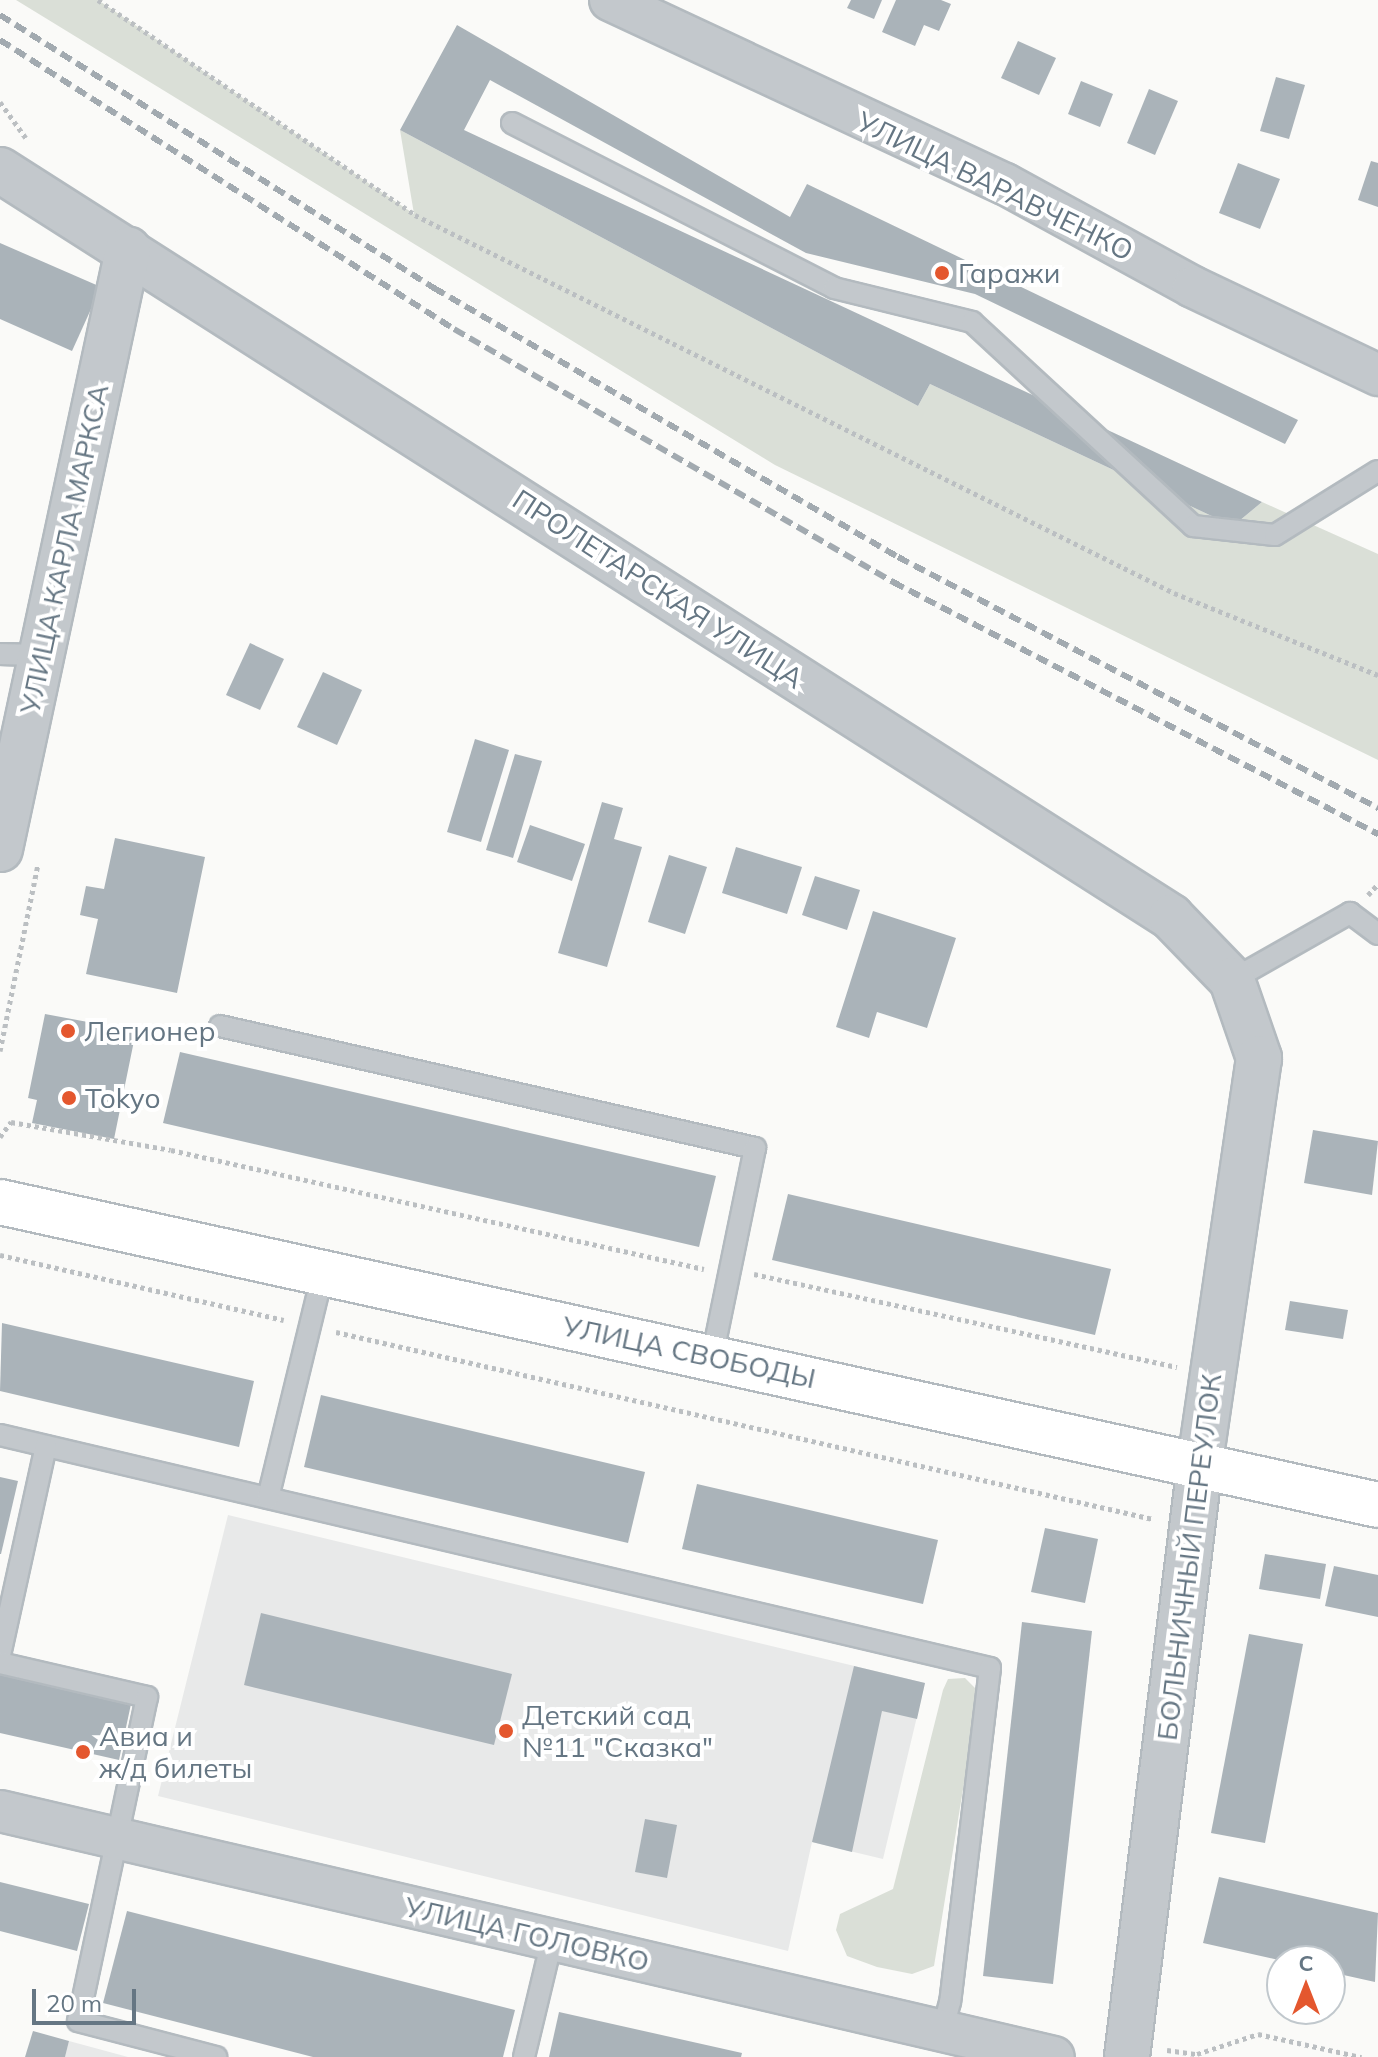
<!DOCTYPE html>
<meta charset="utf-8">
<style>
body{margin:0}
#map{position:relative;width:1378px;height:2057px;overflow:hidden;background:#fafaf8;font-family:Mulish,sans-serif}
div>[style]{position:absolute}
.built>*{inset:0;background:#e8e9e9}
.green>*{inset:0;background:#dadfd7}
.building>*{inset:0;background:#aab3b9}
.path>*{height:5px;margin-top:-2.5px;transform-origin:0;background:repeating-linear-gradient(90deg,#bbbfc2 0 4px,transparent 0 8px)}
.roads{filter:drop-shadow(2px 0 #b3babf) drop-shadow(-2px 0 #b3babf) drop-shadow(0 2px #b3babf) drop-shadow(0 -2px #b3babf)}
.service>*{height:20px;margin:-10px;padding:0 10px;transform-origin:10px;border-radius:10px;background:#c3c8cc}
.minor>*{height:40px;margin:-20px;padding:0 20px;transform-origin:20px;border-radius:20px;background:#c3c8cc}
.tertiary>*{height:44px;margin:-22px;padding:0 22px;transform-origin:22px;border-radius:22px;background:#c3c8cc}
.secondary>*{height:44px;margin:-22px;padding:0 22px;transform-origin:22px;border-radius:22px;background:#fff}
.rail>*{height:6px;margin-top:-3px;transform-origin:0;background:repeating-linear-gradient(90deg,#a2aab0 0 12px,transparent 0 18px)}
.dots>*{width:22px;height:22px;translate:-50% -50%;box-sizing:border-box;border:4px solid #fff;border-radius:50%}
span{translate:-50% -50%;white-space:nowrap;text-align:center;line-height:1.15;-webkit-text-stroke:8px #fff;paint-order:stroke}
.street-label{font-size:28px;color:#657683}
.poi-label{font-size:28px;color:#657683}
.left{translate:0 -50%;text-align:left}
.north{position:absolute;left:1266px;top:1945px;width:80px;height:80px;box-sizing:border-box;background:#fff;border:2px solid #c1c8cd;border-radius:50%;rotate:0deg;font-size:22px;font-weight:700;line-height:32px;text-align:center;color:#657683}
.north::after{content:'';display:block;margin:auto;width:28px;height:36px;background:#e4572e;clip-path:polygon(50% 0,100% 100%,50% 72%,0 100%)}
.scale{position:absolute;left:32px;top:1989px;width:104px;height:36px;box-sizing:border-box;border:4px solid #657683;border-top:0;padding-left:10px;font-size:24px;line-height:28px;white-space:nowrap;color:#657683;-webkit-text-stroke:6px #fff;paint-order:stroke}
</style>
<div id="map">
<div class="built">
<i style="clip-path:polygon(228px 1515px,925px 1683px,883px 1859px,812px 1842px,788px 1951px,158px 1796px)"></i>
<i style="clip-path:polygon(69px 2041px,128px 2057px,65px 2057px)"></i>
</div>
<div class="green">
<i style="clip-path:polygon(16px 0,98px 0,414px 214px,400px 130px,918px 406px,930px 384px,1233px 526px,1262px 502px,1378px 554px,1378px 760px,775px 465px)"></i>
<i style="clip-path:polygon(965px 1678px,979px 1692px,934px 1966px,912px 1974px,877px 1967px,847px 1956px,836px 1930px,840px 1914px,893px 1889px,943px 1690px,948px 1679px)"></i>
</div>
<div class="building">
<i style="clip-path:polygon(851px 0,882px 0,874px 19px,847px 8px)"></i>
<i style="clip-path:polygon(896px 0,941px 0,951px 4px,939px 31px,924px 25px,915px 46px,882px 32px)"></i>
<i style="clip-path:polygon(457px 25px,790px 217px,807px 184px,1298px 420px,1285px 444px,975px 294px,806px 253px,490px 80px,464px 130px,1262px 502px,1233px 526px,930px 384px,918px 406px,400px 130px)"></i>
<i style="clip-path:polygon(1018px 41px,1056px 58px,1039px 95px,1001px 78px)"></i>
<i style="clip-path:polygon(1276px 77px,1305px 85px,1289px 139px,1260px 131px)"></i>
<i style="clip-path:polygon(1081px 81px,1113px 94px,1100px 127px,1068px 114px)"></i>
<i style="clip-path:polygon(1149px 89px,1178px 101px,1155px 155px,1127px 143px)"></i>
<i style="clip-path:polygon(1371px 161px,1378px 163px,1378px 207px,1358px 200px)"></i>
<i style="clip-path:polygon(1238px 163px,1280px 179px,1260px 229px,1219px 213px)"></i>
<i style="clip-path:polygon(0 243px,101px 287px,72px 351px,0 319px)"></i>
<i style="clip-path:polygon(250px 643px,284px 659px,260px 710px,226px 695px)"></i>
<i style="clip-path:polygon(323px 672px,362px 690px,337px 745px,297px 727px)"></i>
<i style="clip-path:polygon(475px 739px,509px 750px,481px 842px,447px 832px)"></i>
<i style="clip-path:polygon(515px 754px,542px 761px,513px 858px,486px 850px)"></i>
<i style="clip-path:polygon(602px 802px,623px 808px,614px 839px,642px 847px,607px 967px,558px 953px)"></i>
<i style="clip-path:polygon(530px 825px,585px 844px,572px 881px,517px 862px)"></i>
<i style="clip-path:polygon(115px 838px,205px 857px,177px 993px,86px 974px,98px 919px,80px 915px,86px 886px,104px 889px)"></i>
<i style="clip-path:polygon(736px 847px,802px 867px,787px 914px,722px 893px)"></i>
<i style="clip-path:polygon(669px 855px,707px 867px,685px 934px,648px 922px)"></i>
<i style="clip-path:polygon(815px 876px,860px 890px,847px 930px,802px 915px)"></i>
<i style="clip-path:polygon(873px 911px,956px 938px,927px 1028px,877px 1012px,869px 1038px,836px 1027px)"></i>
<i style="clip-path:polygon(45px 1014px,136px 1031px,114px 1139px,32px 1123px,37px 1100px,28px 1098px)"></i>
<i style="clip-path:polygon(180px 1052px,716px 1176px,699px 1247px,163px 1123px)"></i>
<i style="clip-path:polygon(1313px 1130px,1378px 1141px,1372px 1195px,1304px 1183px)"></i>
<i style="clip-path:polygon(788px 1194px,1111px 1269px,1095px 1335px,772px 1260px)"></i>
<i style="clip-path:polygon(1290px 1301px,1348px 1310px,1343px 1339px,1285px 1330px)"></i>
<i style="clip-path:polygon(2px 1323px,254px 1381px,239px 1447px,0 1391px)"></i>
<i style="clip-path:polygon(321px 1395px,645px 1472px,628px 1543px,304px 1467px)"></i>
<i style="clip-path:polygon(0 1477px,18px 1481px,1px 1554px,0 1554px)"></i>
<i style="clip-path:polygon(697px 1484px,938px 1540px,923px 1604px,682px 1549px)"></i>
<i style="clip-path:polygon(1045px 1528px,1098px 1539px,1085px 1603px,1031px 1592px)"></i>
<i style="clip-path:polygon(1265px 1554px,1326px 1564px,1320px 1599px,1259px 1589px)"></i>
<i style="clip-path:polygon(1334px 1566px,1378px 1575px,1378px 1617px,1325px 1606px)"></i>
<i style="clip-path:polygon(261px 1613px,512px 1674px,494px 1745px,244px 1685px)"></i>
<i style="clip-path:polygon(1022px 1622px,1092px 1631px,1053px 1984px,983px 1976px)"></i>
<i style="clip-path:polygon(1249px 1634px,1303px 1644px,1265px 1843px,1211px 1833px)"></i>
<i style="clip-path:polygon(854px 1666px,925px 1683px,917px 1719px,882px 1711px,852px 1852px,812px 1842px)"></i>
<i style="clip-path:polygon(0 1674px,131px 1704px,119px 1760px,0 1733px)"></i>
<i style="clip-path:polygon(645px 1819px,677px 1825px,667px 1878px,635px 1872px)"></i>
<i style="clip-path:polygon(1219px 1877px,1378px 1913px,1375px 1982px,1330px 1972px,1330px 1961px,1283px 1961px,1203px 1943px)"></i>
<i style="clip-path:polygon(0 1882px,89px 1904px,77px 1951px,0 1931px)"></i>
<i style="clip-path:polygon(127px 1911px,515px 2010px,503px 2057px,313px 2057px,103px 2003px)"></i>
<i style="clip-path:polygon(559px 2012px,742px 2053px,741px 2057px,549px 2057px)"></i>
<i style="clip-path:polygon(33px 2031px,69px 2041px,65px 2057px,25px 2057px)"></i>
</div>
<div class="path">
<i style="left:98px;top:0;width:383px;rotate:34.1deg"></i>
<i style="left:415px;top:215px;width:848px;rotate:26.47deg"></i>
<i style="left:1174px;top:593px;width:220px;rotate:21.9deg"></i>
<i style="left:0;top:102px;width:44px;rotate:54.2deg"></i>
<i style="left:1368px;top:895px;width:15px;rotate:-48deg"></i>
<i style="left:0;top:1051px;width:191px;rotate:-78.5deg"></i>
<i style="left:0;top:1137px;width:19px;rotate:-54deg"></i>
<i style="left:11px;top:1122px;width:162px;rotate:9.9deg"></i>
<i style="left:171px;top:1150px;width:546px;rotate:12.59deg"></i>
<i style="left:0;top:1255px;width:291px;rotate:12.9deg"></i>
<i style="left:754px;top:1274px;width:433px;rotate:12.4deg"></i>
<i style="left:336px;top:1332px;width:838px;rotate:12.89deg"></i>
<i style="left:1167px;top:2050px;width:30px;rotate:8deg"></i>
<i style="left:1197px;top:2054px;width:64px;rotate:-18.2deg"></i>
<i style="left:1258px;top:2034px;width:106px;rotate:12.6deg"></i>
</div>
<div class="roads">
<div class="service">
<i style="left:512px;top:123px;width:362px;rotate:27.1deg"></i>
<i style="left:834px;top:288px;width:142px;rotate:13.8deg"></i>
<i style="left:972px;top:322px;width:301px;rotate:42.7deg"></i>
<i style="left:1193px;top:526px;width:82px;rotate:6.3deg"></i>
<i style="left:1275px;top:535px;width:121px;rotate:-31.9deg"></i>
<i style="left:0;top:654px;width:41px;rotate:1.4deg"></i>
<i style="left:1232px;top:980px;width:136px;rotate:-29.6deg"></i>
<i style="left:1350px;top:913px;width:35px;rotate:37deg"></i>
<i style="left:220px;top:1026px;width:549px;rotate:12.85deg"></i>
<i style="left:755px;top:1148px;width:213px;rotate:101.6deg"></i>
<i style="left:0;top:1435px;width:1017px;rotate:13.24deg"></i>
<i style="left:990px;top:1668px;width:336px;rotate:96.8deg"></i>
<i style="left:950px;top:2002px;width:30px;rotate:105deg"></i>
<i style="left:268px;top:1498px;width:233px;rotate:-76.3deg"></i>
<i style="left:0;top:1655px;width:214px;rotate:-77.6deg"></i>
<i style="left:0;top:1663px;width:151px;rotate:13deg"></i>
<i style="left:147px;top:1697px;width:331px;rotate:102deg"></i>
<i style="left:78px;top:2021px;width:143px;rotate:14.6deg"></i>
<i style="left:524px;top:2057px;width:120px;rotate:-76.5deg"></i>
</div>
<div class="minor">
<i style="left:610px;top:0;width:436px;rotate:25deg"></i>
<i style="left:1005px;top:184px;width:214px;rotate:28.7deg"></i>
<i style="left:1193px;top:287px;width:205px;rotate:25.4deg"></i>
<i style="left:0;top:1811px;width:1082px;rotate:13.14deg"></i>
</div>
<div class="tertiary">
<i style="left:0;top:170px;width:1389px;rotate:32.53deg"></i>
<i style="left:1171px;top:917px;width:88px;rotate:45.9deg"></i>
<i style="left:1232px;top:980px;width:83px;rotate:70.9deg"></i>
<i style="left:1259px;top:1058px;width:410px;rotate:98.3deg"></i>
<i style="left:1200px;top:1464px;width:597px;rotate:97.02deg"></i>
<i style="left:0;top:849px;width:613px;rotate:-77.94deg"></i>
</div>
<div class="secondary">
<i style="left:0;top:1202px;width:1411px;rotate:12.4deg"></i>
</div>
</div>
<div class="rail">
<i style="left:0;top:15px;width:513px;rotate:32.17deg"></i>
<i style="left:434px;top:288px;width:536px;rotate:30.1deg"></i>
<i style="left:898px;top:557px;width:542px;rotate:27.61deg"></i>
<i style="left:0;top:40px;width:538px;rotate:32.48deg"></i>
<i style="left:454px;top:329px;width:507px;rotate:29.96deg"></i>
<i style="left:893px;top:582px;width:547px;rotate:27.46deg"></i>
</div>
<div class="dots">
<i style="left:942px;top:273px;background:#e4572e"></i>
<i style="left:68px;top:1031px;background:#e4572e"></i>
<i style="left:69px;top:1098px;background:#e4572e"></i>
<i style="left:506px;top:1731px;background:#e4572e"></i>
<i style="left:83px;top:1752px;background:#e4572e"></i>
</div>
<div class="street-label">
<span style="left:995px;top:186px;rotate:26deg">УЛИЦА ВАРАВЧЕНКО</span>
<span style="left:64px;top:549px;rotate:-78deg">УЛИЦА КАРЛА МАРКСА</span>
<span style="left:658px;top:589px;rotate:33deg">ПРОЛЕТАРСКАЯ УЛИЦА</span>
<span style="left:689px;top:1352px;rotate:12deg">УЛИЦА СВОБОДЫ</span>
<span style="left:1189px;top:1557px;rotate:-83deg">БОЛЬНИЧНЫЙ ПЕРЕУЛОК</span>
<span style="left:527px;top:1934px;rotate:13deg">УЛИЦА ГОЛОВКО</span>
</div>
<div class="poi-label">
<span class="left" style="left:958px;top:273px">Гаражи</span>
<span class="left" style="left:84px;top:1031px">Легионер</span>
<span class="left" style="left:85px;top:1098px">Tokyo</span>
<span class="left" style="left:522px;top:1731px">Детский сад<br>№11 "Сказка"</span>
<span class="left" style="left:99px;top:1752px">Авиа и<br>ж/д билеты</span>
</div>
<div class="north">С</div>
<div class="scale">20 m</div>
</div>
